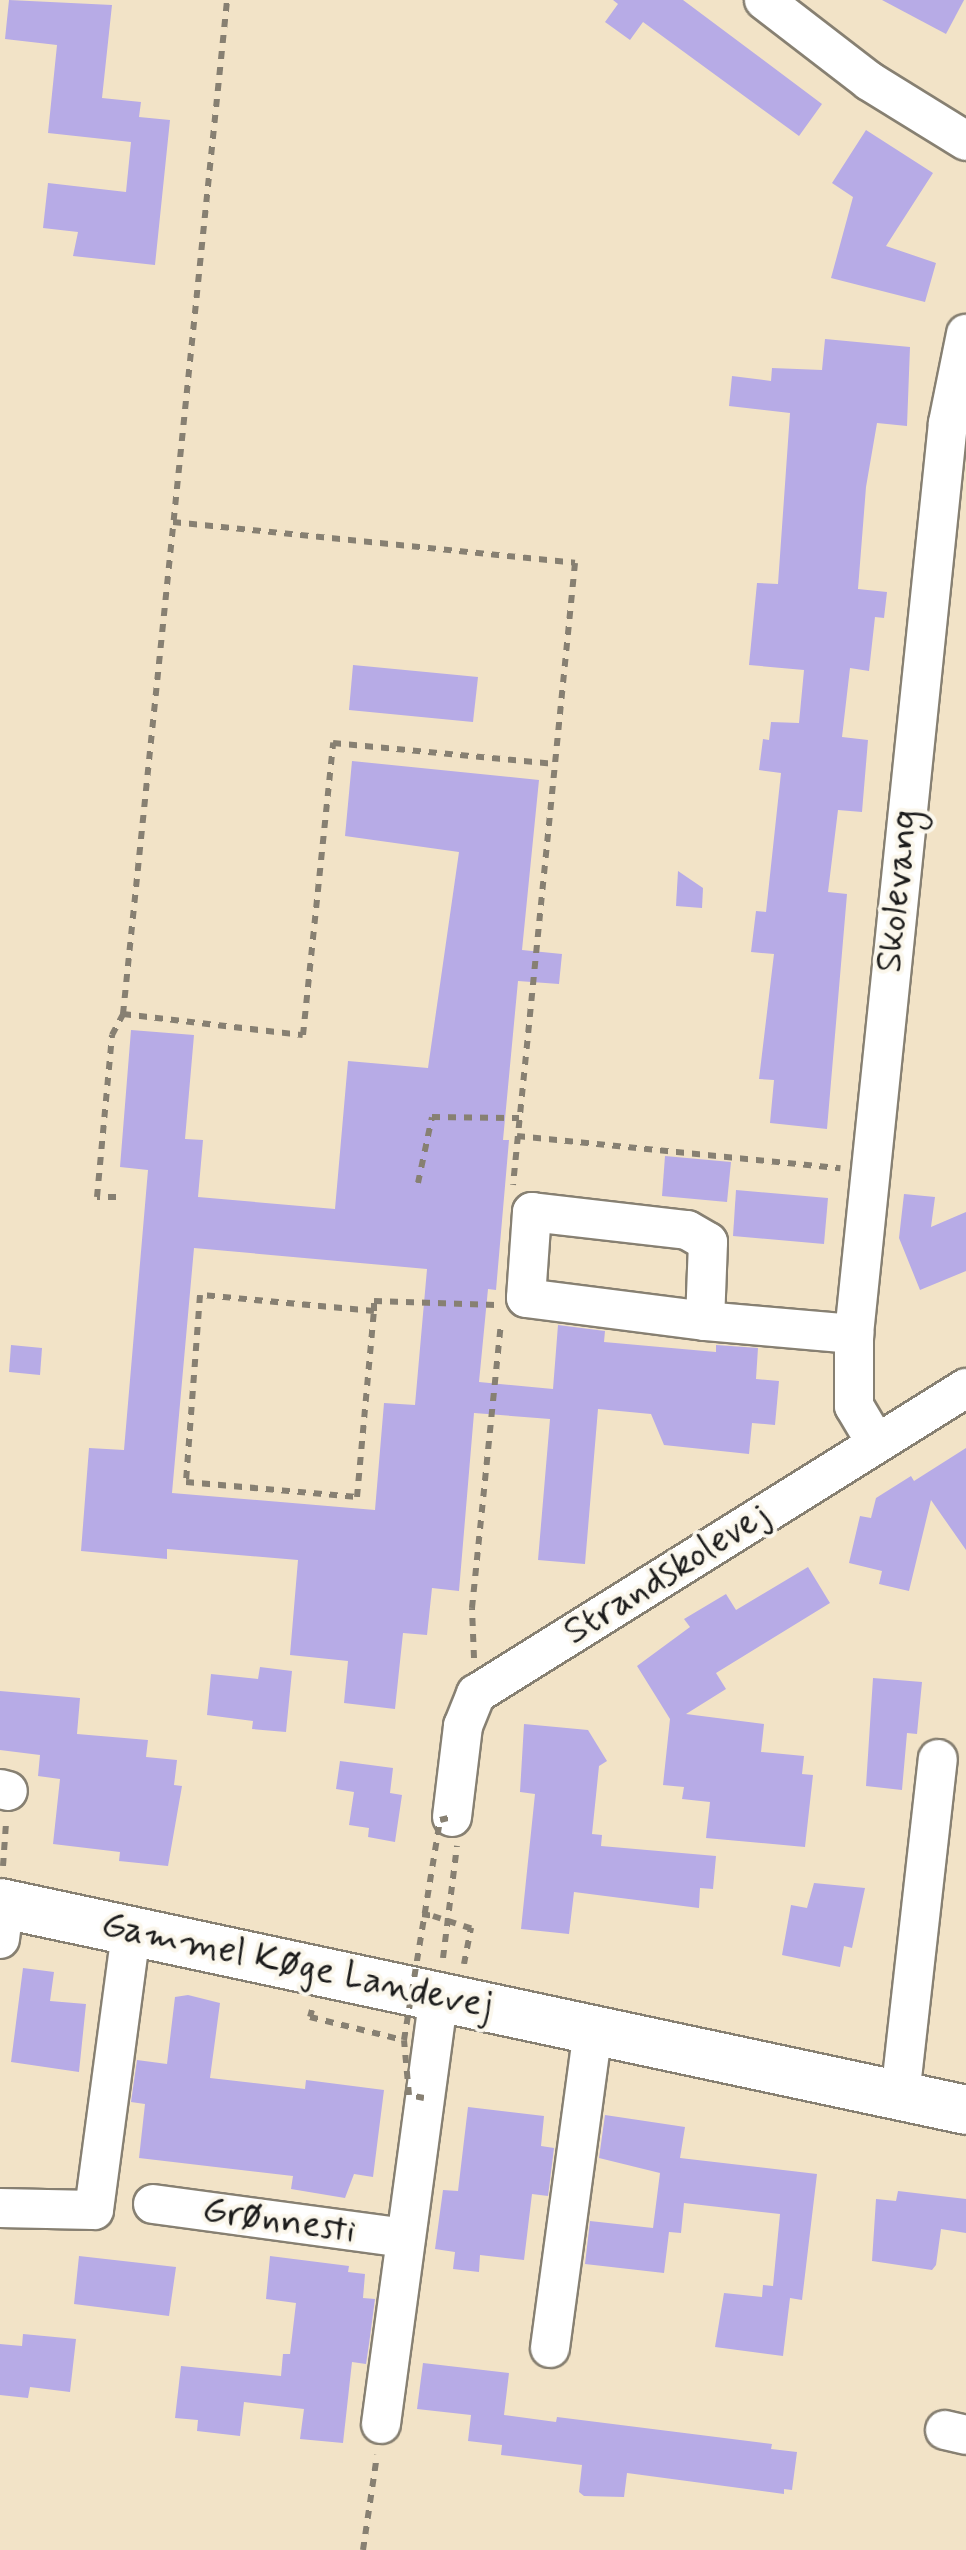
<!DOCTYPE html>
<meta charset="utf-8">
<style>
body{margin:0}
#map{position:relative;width:966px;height:2550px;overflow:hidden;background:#f2e3c7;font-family:Mynerve,sans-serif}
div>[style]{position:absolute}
.building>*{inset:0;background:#b7abe6}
.path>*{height:6px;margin-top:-3px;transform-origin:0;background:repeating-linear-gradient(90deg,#878072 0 8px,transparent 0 16px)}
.roads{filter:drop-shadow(2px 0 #878072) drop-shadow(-2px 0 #878072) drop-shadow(0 2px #878072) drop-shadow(0 -2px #878072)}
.minor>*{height:38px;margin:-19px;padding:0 19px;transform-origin:19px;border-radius:19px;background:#fff}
.major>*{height:48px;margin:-24px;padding:0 24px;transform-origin:24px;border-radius:24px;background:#fff}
.path-bridge>*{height:6px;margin-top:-3px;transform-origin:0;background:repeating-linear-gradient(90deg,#878072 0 8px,transparent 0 16px)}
span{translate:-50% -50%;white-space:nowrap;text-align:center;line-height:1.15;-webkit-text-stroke:8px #fbf7ec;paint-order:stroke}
.street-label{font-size:38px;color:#1c1c1c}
</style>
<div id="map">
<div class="building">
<i style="clip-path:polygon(9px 0,112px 5px,102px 98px,141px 102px,139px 117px,170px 120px,155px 265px,73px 256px,78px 232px,43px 228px,48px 183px,126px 192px,131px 142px,48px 133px,57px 45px,5px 39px)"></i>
<i style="clip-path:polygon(613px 0,683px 0,822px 104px,799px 136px,643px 22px,630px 40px,605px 22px,618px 4px)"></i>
<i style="clip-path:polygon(882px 0,964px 0,946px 34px)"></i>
<i style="clip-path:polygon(866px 130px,933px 173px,886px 246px,936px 263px,925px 302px,831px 278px,853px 197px,832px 183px)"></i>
<i style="clip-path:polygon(825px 339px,910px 347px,907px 426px,877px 423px,866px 487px,858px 589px,887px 592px,884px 618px,875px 617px,869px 671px,850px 668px,842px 737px,868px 740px,862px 812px,838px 810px,828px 892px,847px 894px,827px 1129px,770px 1123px,774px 1080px,759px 1079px,774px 954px,751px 952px,756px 911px,766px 912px,781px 773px,759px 770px,763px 739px,769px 740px,771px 722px,799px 723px,804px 670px,749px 665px,757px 583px,778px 584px,790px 413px,729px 406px,732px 376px,771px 381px,772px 368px,822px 370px)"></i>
<i style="clip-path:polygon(353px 665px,478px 677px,473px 722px,349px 710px)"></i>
<i style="clip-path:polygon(evenodd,352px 761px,539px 780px,522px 950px,562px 954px,559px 984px,518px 981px,503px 1140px,509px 1140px,496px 1290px,488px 1289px,479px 1382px,553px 1389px,558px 1325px,605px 1331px,604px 1342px,716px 1352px,716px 1345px,758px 1348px,756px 1379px,779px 1381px,775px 1425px,752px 1423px,749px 1454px,664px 1445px,651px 1414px,598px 1409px,585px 1564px,538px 1560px,550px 1419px,474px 1413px,459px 1591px,432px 1588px,427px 1635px,403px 1633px,395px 1709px,344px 1703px,348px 1661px,290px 1655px,298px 1560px,167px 1549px,167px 1559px,81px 1551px,89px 1448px,124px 1450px,148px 1170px,120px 1167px,131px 1030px,194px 1035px,185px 1139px,203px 1140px,198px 1197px,335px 1209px,348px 1061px,428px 1068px,459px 852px,345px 836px,352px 761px,194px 1248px,427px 1269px,415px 1405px,384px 1403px,375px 1510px,172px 1493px,194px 1248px)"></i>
<i style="clip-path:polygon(678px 871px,703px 888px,702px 908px,676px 906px)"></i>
<i style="clip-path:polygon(665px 1156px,731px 1162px,727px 1202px,662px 1196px)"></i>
<i style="clip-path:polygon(736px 1190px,828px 1198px,824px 1244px,733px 1236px)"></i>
<i style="clip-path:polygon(904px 1194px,935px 1197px,931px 1227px,966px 1212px,966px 1271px,920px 1290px,899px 1238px)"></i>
<i style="clip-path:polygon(11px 1345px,42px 1348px,40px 1375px,9px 1372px)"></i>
<i style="clip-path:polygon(966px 1448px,966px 1550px,931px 1500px,909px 1591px,879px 1584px,882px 1571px,849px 1563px,860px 1516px,871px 1518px,876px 1498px,911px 1476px,914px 1481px)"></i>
<i style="clip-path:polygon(808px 1567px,830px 1603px,716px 1673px,726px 1689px,686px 1714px,764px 1724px,761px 1752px,804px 1756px,802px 1774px,813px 1775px,805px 1847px,706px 1838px,710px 1802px,682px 1799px,684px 1787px,663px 1785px,670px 1719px,637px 1666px,690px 1627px,684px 1619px,726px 1594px,736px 1610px)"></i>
<i style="clip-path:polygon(260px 1667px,292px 1671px,286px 1732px,252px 1729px,253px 1721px,207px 1715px,211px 1674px,258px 1679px)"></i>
<i style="clip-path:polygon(873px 1678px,922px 1682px,917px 1734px,907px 1733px,902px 1790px,866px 1786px)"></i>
<i style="clip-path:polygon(0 1691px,80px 1698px,77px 1734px,148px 1740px,146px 1757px,177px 1760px,174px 1785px,182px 1786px,168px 1866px,119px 1861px,120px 1852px,53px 1844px,60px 1779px,38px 1776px,40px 1755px,0 1750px)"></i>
<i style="clip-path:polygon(524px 1724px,588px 1730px,607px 1761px,599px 1766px,592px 1834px,602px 1835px,601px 1846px,716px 1856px,713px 1889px,700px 1888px,699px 1908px,574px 1892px,569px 1934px,521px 1929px,535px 1794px,520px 1792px)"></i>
<i style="clip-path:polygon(340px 1761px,393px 1768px,390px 1793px,402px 1795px,395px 1842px,368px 1837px,369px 1828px,349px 1825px,354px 1792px,336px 1789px)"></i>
<i style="clip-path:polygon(814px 1883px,865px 1888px,852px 1948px,844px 1946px,840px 1967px,782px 1955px,791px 1905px,807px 1908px)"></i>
<i style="clip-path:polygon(23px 1968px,54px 1972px,50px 2001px,86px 2004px,79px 2072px,11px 2062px)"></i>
<i style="clip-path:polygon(188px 1995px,220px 2003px,210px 2078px,305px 2089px,306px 2080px,384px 2090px,373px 2177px,354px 2174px,345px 2198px,291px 2189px,293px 2176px,139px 2158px,145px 2104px,131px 2102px,137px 2060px,167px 2064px,175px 1997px)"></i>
<i style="clip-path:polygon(468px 2107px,544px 2116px,541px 2146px,554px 2148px,548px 2196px,532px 2194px,524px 2260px,480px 2255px,479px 2272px,453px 2269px,455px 2252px,435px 2249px,443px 2190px,458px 2191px)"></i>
<i style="clip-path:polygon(605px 2115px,685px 2127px,680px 2158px,817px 2174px,802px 2300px,790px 2298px,783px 2356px,715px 2347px,724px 2293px,762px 2297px,763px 2285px,773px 2286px,780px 2214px,684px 2203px,681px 2233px,669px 2232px,664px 2273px,585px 2264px,590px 2221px,653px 2228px,660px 2173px,599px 2158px)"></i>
<i style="clip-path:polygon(898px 2191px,966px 2199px,966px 2233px,941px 2229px,936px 2265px,932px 2270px,872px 2261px,876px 2199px,896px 2201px)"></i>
<i style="clip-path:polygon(79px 2256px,176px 2267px,169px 2316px,74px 2304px)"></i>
<i style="clip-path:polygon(270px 2256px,349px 2266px,348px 2272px,365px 2274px,363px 2298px,375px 2299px,369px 2344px,366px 2364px,352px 2362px,343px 2443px,300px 2439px,304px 2409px,244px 2402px,240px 2436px,197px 2431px,198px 2420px,175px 2418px,181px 2366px,281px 2376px,283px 2354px,290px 2354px,296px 2303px,266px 2299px)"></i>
<i style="clip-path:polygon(23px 2334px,76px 2339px,70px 2392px,30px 2387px,28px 2398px,0 2395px,0 2344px,22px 2346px)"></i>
<i style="clip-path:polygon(423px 2363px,509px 2373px,504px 2415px,556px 2422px,557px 2417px,772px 2444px,771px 2449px,797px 2452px,792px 2490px,784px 2489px,784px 2494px,627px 2473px,624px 2497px,584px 2496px,579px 2492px,582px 2465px,501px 2455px,502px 2445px,468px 2441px,471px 2415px,417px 2409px)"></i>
</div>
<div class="path">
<i style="left:173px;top:522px;width:404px;rotate:5.8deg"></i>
<i style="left:575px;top:563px;width:625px;rotate:95.69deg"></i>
<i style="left:123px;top:1014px;width:181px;rotate:6.7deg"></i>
<i style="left:303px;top:1035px;width:294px;rotate:-84.1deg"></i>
<i style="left:333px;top:743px;width:223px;rotate:5.4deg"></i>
<i style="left:517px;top:1136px;width:325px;rotate:5.7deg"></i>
<i style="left:418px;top:1183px;width:67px;rotate:-78deg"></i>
<i style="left:432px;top:1117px;width:87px;rotate:0.7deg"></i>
<i style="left:116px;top:1197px;width:19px;rotate:180deg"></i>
<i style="left:97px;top:1197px;width:163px;rotate:-84.7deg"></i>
<i style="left:112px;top:1035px;width:24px;rotate:-62deg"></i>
<i style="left:123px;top:1014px;width:1019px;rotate:-84.14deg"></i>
<i style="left:374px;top:1311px;width:175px;rotate:-174.7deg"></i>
<i style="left:200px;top:1295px;width:188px;rotate:94.3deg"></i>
<i style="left:186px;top:1482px;width:172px;rotate:5deg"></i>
<i style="left:357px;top:1497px;width:187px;rotate:-84.8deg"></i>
<i style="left:374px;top:1311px;width:10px;rotate:-90deg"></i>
<i style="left:374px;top:1301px;width:122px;rotate:1.9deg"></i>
<i style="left:474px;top:1658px;width:50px;rotate:-92.3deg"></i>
<i style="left:472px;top:1608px;width:287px;rotate:-84.2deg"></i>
<i style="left:3px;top:1866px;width:43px;rotate:-86deg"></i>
<i style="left:422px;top:1914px;width:11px;rotate:10deg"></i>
<i style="left:443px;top:1958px;width:113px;rotate:-82.9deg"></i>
<i style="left:464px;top:1964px;width:37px;rotate:-79deg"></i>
<i style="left:312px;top:2010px;width:7px;rotate:106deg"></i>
<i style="left:310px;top:2017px;width:96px;rotate:13.9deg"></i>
<i style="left:363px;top:2550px;width:96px;rotate:-81.6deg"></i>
</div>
<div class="roads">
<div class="minor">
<i style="left:764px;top:0;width:133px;rotate:37.6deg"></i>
<i style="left:869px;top:81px;width:114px;rotate:31.7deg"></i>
<i style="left:705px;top:1321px;width:79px;rotate:-87.8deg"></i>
<i style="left:708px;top:1242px;width:24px;rotate:-150deg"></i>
<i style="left:687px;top:1230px;width:156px;rotate:-173.4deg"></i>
<i style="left:532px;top:1212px;width:86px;rotate:94deg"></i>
<i style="left:526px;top:1298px;width:180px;rotate:7.3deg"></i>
<i style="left:705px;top:1321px;width:150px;rotate:5deg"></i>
<i style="left:876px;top:1443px;width:43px;rotate:-120.7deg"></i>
<i style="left:854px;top:1406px;width:72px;rotate:-90deg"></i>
<i style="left:854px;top:1334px;width:916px;rotate:-84.11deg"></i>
<i style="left:948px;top:423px;width:91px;rotate:-78.6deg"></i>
<i style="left:0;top:1789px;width:8px;rotate:14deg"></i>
<i style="left:452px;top:1817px;width:92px;rotate:-83.1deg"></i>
<i style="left:463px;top:1726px;width:35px;rotate:-68deg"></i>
<i style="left:476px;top:1694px;width:578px;rotate:-31.98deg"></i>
<i style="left:0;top:1939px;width:35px;rotate:-83deg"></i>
<i style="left:900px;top:2096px;width:339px;rotate:-83.6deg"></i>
<i style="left:153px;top:2204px;width:255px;rotate:7.7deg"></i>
<i style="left:0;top:2208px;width:94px;rotate:1.2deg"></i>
<i style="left:94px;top:2210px;width:281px;rotate:-82.4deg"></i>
<i style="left:550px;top:2348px;width:321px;rotate:-82.3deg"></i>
<i style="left:381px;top:2424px;width:432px;rotate:-82.3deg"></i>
<i style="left:945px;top:2430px;width:22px;rotate:13deg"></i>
</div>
<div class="major">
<i style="left:0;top:1903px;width:988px;rotate:12.09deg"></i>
</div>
</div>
<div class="path-bridge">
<i style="left:433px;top:1916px;width:40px;rotate:18deg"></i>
<i style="left:424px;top:2098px;width:15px;rotate:-169deg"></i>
<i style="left:409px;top:2095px;width:55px;rotate:-95.2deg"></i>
<i style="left:404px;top:2040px;width:223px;rotate:-80.7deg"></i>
<i style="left:440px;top:1820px;width:12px;rotate:-14deg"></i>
</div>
<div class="street-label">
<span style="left:898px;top:891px;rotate:-84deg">Skolevang</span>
<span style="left:667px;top:1574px;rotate:-32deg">Strandskolevej</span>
<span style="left:297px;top:1966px;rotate:12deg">Gammel Køge Landevej</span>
<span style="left:279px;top:2221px;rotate:8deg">Grønnesti</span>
</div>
</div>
